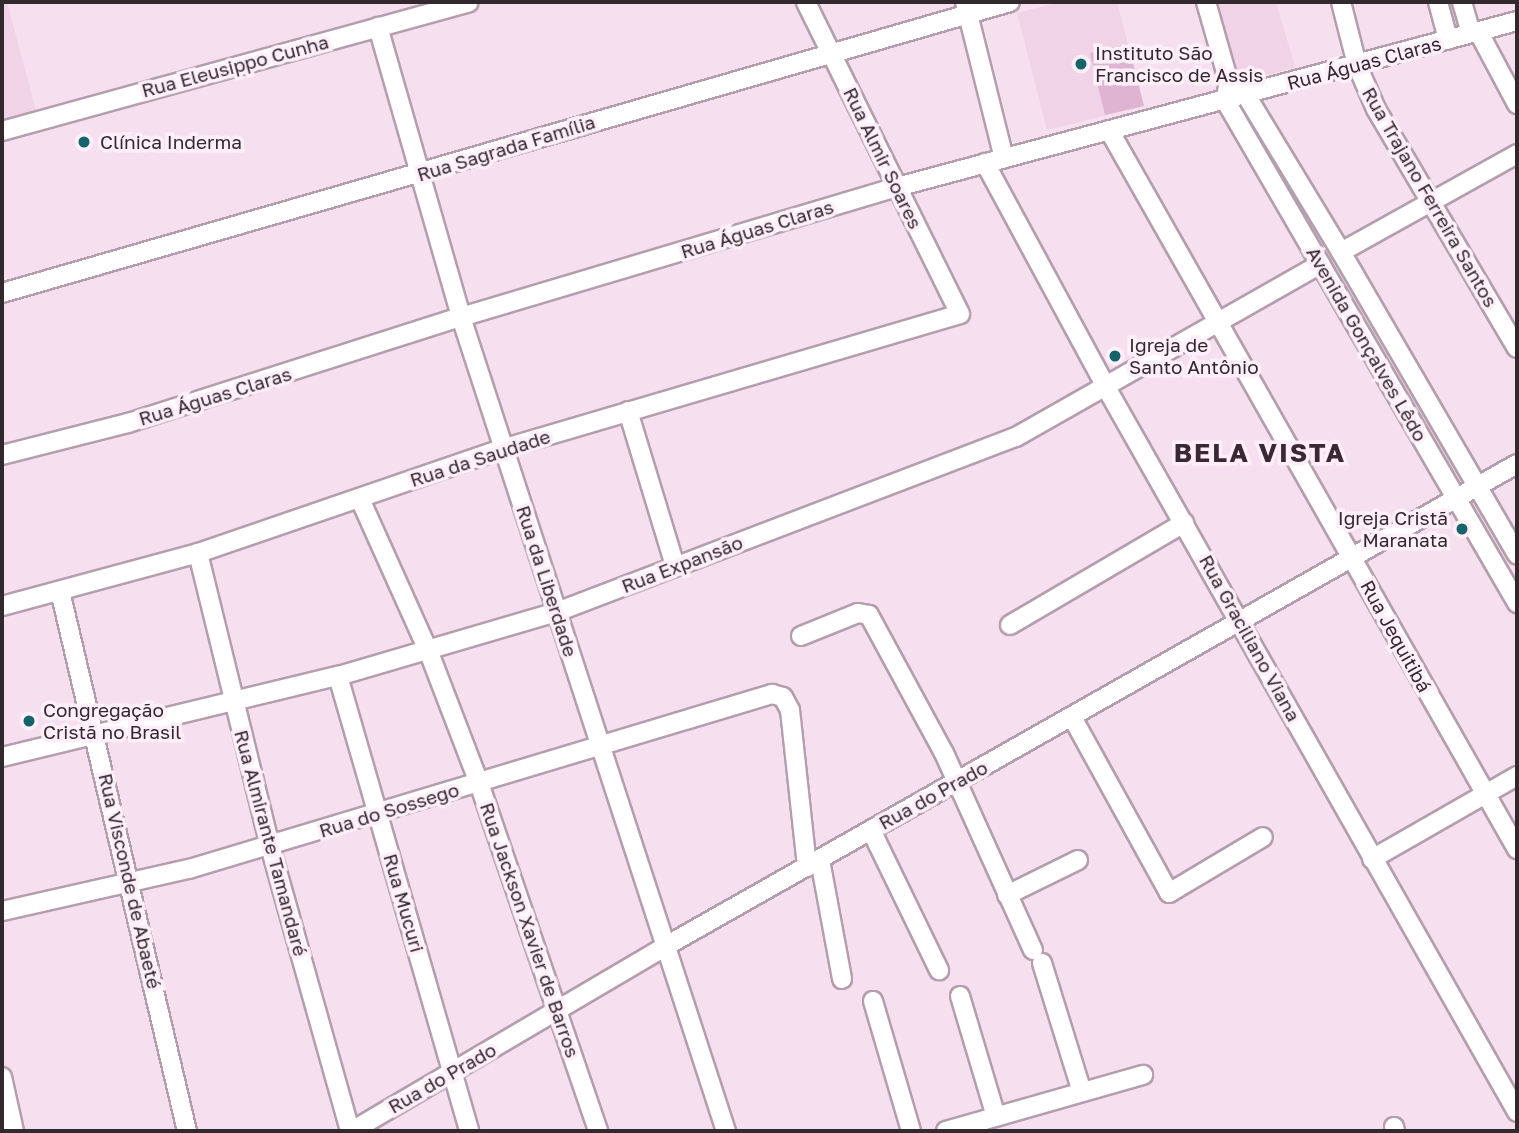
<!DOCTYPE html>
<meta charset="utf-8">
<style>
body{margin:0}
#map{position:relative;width:1519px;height:1133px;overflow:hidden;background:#f6dfef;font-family:"Golos Text",sans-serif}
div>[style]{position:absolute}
.built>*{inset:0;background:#f1d3e8}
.green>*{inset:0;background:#deb4d1}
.roads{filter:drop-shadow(2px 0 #b49ead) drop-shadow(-2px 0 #b49ead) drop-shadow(0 2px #b49ead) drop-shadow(0 -2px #b49ead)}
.minor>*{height:18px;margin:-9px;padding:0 9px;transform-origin:9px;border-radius:9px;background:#fff}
.dots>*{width:19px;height:19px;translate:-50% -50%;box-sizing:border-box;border:4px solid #feeff9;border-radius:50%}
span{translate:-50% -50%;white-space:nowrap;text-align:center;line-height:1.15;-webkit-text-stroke:7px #feeff9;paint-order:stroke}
.poi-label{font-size:19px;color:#32292f}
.left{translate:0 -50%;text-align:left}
.right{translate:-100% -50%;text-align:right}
.street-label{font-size:19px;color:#32292f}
.district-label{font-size:26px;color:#3a2935;font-weight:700;letter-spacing:2px}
.frame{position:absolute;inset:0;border:4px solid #32292f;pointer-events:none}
</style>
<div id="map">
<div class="built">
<i style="clip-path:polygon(2px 2px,7px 2px,41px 129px,2px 138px)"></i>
<i style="clip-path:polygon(1060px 2px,1117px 2px,1144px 106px,1047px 130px,1017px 13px)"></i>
<i style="clip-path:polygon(1217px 2px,1276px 2px,1295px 67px,1241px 82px)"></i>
</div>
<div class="green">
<i style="clip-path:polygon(1128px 44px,1144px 106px,1105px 115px,1090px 53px)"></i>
</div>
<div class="roads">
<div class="minor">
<i style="left:965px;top:2px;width:161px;rotate:76deg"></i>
<i style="left:1206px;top:2px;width:84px;rotate:74.1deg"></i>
<i style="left:1229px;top:83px;width:17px;rotate:103deg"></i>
<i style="left:1225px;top:100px;width:582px;rotate:59.86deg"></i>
<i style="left:1341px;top:2px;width:65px;rotate:75.7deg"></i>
<i style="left:1357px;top:65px;width:48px;rotate:66.6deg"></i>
<i style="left:1376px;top:109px;width:277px;rotate:59.5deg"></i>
<i style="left:1438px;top:2px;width:39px;rotate:75deg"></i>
<i style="left:1462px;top:2px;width:32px;rotate:74deg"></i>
<i style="left:378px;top:27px;width:302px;rotate:74deg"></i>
<i style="left:461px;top:317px;width:856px;rotate:71.97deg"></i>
<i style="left:1478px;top:31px;width:83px;rotate:61.9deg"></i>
<i style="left:1238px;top:89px;width:10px;rotate:37deg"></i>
<i style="left:1246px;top:95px;width:184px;rotate:58.8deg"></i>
<i style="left:1341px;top:252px;width:350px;rotate:59.8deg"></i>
<i style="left:1109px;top:130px;width:827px;rotate:60.43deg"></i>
<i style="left:2px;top:131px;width:484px;rotate:-15.4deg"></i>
<i style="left:985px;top:163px;width:257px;rotate:61.6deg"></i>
<i style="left:1107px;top:389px;width:831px;rotate:60.44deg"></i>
<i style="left:1341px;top:252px;width:201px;rotate:-29.1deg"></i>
<i style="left:2px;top:293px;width:1049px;rotate:-16.1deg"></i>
<i style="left:628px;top:411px;width:162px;rotate:73.1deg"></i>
<i style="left:2px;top:455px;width:130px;rotate:-14.3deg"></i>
<i style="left:128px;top:423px;width:349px;rotate:-17.7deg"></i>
<i style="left:461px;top:317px;width:455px;rotate:-16.6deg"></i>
<i style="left:897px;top:187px;width:642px;rotate:-14.99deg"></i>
<i style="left:360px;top:499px;width:166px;rotate:65.8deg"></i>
<i style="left:428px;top:650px;width:142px;rotate:69deg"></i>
<i style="left:479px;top:783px;width:368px;rotate:71.1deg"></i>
<i style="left:198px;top:553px;width:302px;rotate:76.2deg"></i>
<i style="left:270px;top:846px;width:296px;rotate:74.3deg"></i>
<i style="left:60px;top:591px;width:555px;rotate:76.77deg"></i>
<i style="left:2px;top:606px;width:203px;rotate:-15.1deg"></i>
<i style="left:198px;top:553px;width:324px;rotate:-18.9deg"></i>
<i style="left:505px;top:448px;width:474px;rotate:-16.4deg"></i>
<i style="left:960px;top:314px;width:348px;rotate:-116.3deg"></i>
<i style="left:1010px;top:625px;width:202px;rotate:-30.4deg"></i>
<i style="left:801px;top:636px;width:61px;rotate:-22deg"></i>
<i style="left:858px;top:613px;width:11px;rotate:10deg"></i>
<i style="left:869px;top:615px;width:157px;rotate:61.5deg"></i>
<i style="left:944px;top:753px;width:216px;rotate:65.7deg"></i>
<i style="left:338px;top:676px;width:473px;rotate:73.9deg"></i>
<i style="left:1072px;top:717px;width:201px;rotate:61.1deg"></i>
<i style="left:1169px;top:893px;width:109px;rotate:-30.8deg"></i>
<i style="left:2px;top:757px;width:346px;rotate:-13.6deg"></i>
<i style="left:338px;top:676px;width:228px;rotate:-16.3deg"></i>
<i style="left:557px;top:612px;width:491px;rotate:-20.9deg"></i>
<i style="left:1016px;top:437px;width:350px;rotate:-29.6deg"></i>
<i style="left:871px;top:830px;width:156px;rotate:64.1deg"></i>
<i style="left:1372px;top:859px;width:167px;rotate:-29.8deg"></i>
<i style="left:820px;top:860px;width:121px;rotate:79.5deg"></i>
<i style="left:1007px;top:895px;width:79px;rotate:-26.2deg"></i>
<i style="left:2px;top:911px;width:192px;rotate:-12.7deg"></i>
<i style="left:189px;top:869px;width:609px;rotate:-16.71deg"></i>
<i style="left:772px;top:694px;width:11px;rotate:15deg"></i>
<i style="left:783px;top:697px;width:15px;rotate:62deg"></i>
<i style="left:790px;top:710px;width:158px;rotate:83.8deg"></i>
<i style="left:1042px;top:963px;width:135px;rotate:72.8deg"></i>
<i style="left:960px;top:996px;width:126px;rotate:73.4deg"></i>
<i style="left:873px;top:1001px;width:135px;rotate:73.7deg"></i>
<i style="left:2px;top:1077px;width:55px;rotate:77.5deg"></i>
<i style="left:1394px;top:1127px;width:4px;rotate:76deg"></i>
<i style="left:352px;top:1131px;width:364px;rotate:-30.5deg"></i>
<i style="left:666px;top:946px;width:978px;rotate:-29.53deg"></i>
<i style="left:946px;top:1131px;width:205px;rotate:-15.9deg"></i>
</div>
</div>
<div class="dots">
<i style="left:1081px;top:64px;background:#16646b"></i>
<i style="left:84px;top:142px;background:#16646b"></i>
<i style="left:1115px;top:356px;background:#16646b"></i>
<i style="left:1462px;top:529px;background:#16646b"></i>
<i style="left:29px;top:721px;background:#16646b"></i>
</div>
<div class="poi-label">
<span class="left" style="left:1095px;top:64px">Instituto São<br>Francisco de Assis</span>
<span class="left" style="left:100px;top:142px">Clínica Inderma</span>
<span class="left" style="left:1129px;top:356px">Igreja de<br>Santo Antônio</span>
<span class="right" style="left:1448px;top:529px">Igreja Cristã<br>Maranata</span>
<span class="left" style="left:43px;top:721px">Congregação<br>Cristã no Brasil</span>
</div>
<div class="street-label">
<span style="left:1364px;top:63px;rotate:-15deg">Rua Águas Claras</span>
<span style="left:235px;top:66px;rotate:-15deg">Rua Eleusippo Cunha</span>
<span style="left:506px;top:148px;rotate:-17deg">Rua Sagrada Família</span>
<span style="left:883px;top:158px;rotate:64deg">Rua Almir Soares</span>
<span style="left:1430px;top:197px;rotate:60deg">Rua Trajano Ferreira Santos</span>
<span style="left:757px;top:229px;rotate:-17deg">Rua Águas Claras</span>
<span style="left:1367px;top:344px;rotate:60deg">Avenida Gonçalves Lêdo</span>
<span style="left:215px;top:396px;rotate:-17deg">Rua Águas Claras</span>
<span style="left:480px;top:458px;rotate:-18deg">Rua da Saudade</span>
<span style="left:682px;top:564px;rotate:-21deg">Rua Expansão</span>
<span style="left:547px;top:581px;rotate:72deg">Rua da Liberdade</span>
<span style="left:1396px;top:636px;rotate:61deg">Rua Jequitibá</span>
<span style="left:1250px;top:638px;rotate:61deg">Rua Graciliano Viana</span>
<span style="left:933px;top:795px;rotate:-29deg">Rua do Prado</span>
<span style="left:389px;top:810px;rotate:-17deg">Rua do Sossego</span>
<span style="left:271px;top:843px;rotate:75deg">Rua Almirante Tamandaré</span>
<span style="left:130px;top:881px;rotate:77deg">Rua Visconde de Abaeté</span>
<span style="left:404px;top:903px;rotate:74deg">Rua Mucuri</span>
<span style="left:530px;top:930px;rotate:71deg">Rua Jackson Xavier de Barros</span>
<span style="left:442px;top:1078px;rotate:-30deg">Rua do Prado</span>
</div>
<div class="district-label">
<span style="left:1260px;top:453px">BELA VISTA</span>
</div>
<div class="frame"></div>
</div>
